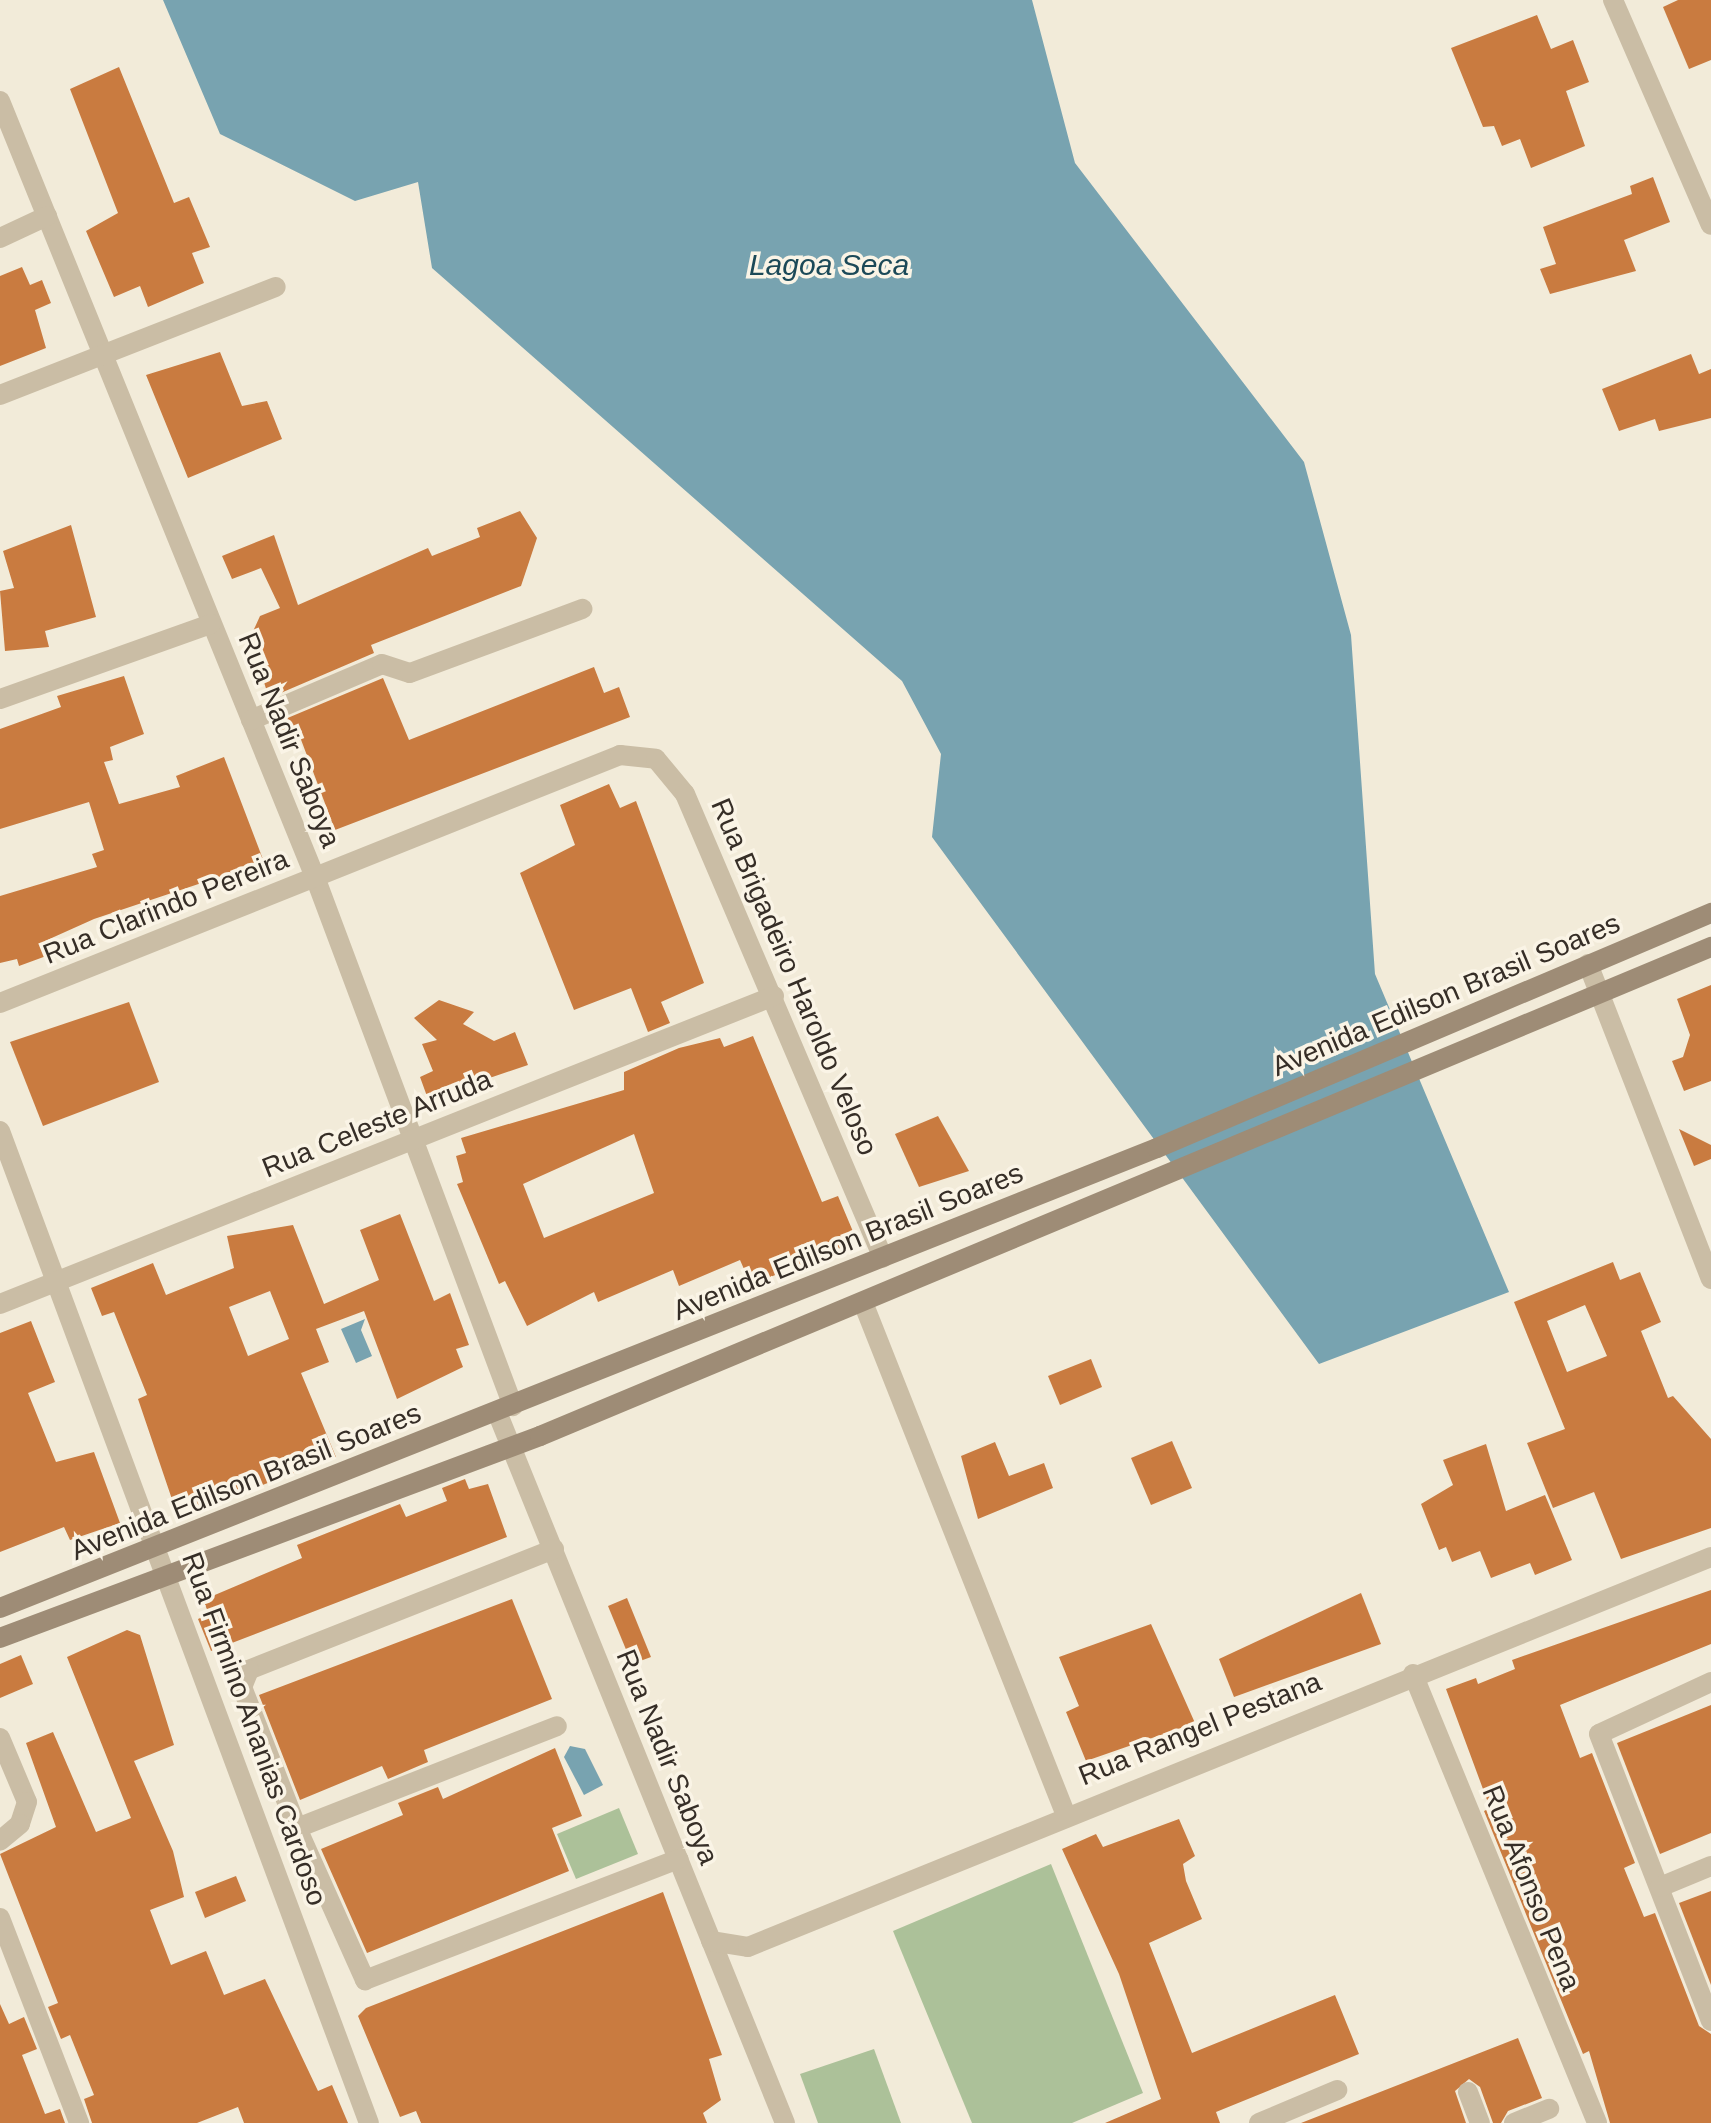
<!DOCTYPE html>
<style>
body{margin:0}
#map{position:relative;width:1711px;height:2123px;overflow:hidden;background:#f2ebd9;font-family:Arial,sans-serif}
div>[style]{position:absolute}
.green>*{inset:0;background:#acc199}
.water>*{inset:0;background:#78a3b0}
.building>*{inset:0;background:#c97b40}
.minor>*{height:20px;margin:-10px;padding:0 10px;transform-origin:10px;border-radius:10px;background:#cabda5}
.secondary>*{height:20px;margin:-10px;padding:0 10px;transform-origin:10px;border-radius:10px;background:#9e8c76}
span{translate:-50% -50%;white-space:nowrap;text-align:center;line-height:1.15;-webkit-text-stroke:7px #faf4e6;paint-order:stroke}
.street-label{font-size:28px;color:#362e27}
.water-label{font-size:30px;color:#1b4958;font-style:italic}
</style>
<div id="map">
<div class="green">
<i style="clip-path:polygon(619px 1808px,638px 1854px,576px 1879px,557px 1834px)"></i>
<i style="clip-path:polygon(1051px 1864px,1143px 2093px,1072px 2123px,972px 2123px,893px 1931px)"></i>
<i style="clip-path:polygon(874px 2049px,901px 2123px,818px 2123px,800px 2074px)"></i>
</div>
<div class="water">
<i style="clip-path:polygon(163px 0,1032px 0,1075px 163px,1304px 462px,1351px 635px,1375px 974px,1509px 1292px,1319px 1364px,932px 837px,941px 754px,902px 681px,432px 268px,418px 182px,355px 201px,220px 134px)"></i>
<i style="clip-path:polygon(365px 1319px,361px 1330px,372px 1356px,356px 1363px,341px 1329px)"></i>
<i style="clip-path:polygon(570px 1746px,585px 1749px,603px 1785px,584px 1795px,564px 1757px)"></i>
</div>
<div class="building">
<i style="clip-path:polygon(1678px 0,1711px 0,1711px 60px,1689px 69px,1663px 7px)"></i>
<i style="clip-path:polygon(1537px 15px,1551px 49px,1573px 40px,1589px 82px,1566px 91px,1585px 146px,1531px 168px,1520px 139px,1502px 146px,1494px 126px,1483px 127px,1451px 48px)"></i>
<i style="clip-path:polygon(119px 67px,174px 203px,189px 197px,210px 247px,192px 253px,204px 283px,148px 307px,140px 286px,114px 297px,86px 231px,118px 213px,70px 89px)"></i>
<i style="clip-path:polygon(1653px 177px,1670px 222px,1624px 240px,1636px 271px,1550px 294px,1540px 269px,1556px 264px,1543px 227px,1632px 194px,1630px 186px)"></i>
<i style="clip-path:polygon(22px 267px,30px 285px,42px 280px,51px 303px,35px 310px,46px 348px,0 366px,0 276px)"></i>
<i style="clip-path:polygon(220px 352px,242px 406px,267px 401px,282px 439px,188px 478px,146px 375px)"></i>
<i style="clip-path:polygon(1691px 354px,1699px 374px,1711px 369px,1711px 418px,1659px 431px,1655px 419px,1619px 431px,1602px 389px)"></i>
<i style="clip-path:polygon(520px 511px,537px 538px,521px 586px,371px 645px,374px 653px,269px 698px,250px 638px,260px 616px,280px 608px,261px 568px,232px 579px,222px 556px,274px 535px,298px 605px,428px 548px,432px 556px,480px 537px,477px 528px)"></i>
<i style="clip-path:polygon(71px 525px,96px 617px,45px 631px,49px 647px,5px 651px,0 591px,14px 588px,3px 551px)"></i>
<i style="clip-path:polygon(594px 667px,604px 693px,619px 687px,630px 717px,335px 830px,297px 729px,283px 735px,278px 722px,383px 678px,409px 740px)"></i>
<i style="clip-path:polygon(124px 676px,144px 734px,110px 747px,113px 760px,104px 762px,119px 804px,180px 787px,176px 776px,224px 757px,264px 862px,94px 919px,45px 941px,49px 955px,19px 966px,17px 959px,0 963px,0 896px,97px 867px,92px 854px,104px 850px,89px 802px,0 829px,0 729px,61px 707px,57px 696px)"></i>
<i style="clip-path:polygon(609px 784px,620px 808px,636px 801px,704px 983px,661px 1002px,670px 1023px,648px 1032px,631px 988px,574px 1010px,520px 873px,575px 845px,560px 805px)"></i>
<i style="clip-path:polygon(1711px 985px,1711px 1081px,1684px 1091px,1672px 1061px,1683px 1057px,1690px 1035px,1677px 999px)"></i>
<i style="clip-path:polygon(439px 1000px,474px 1012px,463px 1024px,494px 1041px,515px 1032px,528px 1065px,428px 1099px,420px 1077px,433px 1071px,422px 1044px,437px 1040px,414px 1018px)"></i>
<i style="clip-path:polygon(129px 1002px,159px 1082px,43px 1126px,10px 1042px)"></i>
<i style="clip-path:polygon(evenodd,753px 1036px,822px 1202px,838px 1196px,857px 1241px,751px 1285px,740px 1260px,679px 1286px,673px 1270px,598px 1302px,594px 1292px,527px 1326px,505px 1281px,499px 1284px,457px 1184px,463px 1182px,456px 1156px,466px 1153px,461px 1138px,624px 1090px,624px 1072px,679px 1048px,720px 1038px,724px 1047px,753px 1036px,634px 1134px,654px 1193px,544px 1238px,523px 1184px,634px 1134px)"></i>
<i style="clip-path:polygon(938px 1116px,969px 1171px,919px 1187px,895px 1134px)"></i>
<i style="clip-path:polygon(1679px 1129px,1711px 1145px,1711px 1159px,1694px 1166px)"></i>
<i style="clip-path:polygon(evenodd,400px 1214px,434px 1301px,450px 1293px,469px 1345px,456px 1349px,463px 1367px,397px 1399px,364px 1311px,316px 1329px,329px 1362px,301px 1373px,336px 1457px,178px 1517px,138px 1399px,147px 1395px,114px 1312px,102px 1316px,91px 1288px,153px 1263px,166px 1295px,234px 1268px,227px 1236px,293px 1225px,324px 1304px,379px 1280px,360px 1230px,400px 1214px,270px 1291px,289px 1339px,248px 1356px,229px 1307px,270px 1291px)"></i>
<i style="clip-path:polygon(evenodd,1613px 1262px,1620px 1280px,1640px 1272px,1661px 1322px,1641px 1331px,1668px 1398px,1673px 1396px,1711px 1439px,1711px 1528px,1621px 1559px,1594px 1492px,1553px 1508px,1527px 1443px,1565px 1429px,1514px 1302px,1613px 1262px,1585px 1305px,1607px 1356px,1567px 1372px,1547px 1321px,1585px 1305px)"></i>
<i style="clip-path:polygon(31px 1321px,55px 1382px,28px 1393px,56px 1462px,94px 1452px,120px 1523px,70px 1540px,64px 1527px,0 1552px,0 1333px)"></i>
<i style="clip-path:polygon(1091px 1359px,1102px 1387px,1060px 1405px,1048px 1376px)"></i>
<i style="clip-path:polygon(1172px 1441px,1192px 1488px,1151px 1505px,1131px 1458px)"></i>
<i style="clip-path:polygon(995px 1442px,1009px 1476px,1044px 1463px,1053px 1488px,978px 1519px,961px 1456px)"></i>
<i style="clip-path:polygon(1486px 1444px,1506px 1511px,1545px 1495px,1572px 1560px,1535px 1575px,1530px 1563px,1491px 1578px,1480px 1551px,1452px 1562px,1446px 1547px,1439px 1550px,1421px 1504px,1453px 1485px,1443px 1460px)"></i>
<i style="clip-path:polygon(465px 1479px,469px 1489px,488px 1484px,507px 1537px,211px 1651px,198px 1619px,209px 1614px,203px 1600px,302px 1558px,297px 1545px,400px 1504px,406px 1517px,447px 1501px,442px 1488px)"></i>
<i style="clip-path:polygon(1711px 1590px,1711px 1644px,1560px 1705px,1580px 1758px,1592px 1753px,1635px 1863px,1624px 1868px,1644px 1917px,1655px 1913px,1699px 2026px,1711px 2034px,1711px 2123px,1610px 2123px,1589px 2051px,1583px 2054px,1484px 1811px,1490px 1808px,1446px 1689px,1476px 1678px,1478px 1684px,1515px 1669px,1512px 1660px)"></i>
<i style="clip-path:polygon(1361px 1593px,1381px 1644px,1234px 1697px,1219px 1659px)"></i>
<i style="clip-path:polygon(627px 1598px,651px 1657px,632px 1664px,608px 1606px)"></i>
<i style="clip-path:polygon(512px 1599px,552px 1699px,424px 1750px,428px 1762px,388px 1779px,382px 1766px,300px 1800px,259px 1695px)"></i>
<i style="clip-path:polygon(1151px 1624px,1195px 1723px,1086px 1761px,1066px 1712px,1079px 1706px,1059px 1657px)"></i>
<i style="clip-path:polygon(127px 1630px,140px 1635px,174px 1745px,134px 1761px,173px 1851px,184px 1897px,150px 1910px,171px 1965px,206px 1951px,224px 1995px,265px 1979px,318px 2091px,332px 2085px,348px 2123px,244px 2123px,238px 2107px,197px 2123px,92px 2123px,84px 2099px,94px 2095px,70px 2035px,61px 2039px,48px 2007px,58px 2003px,0 1854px,56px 1827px,26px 1743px,53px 1732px,96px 1832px,131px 1818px,67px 1657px)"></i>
<i style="clip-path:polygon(21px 1655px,33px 1684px,0 1698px,0 1664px)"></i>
<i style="clip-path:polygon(1711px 1705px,1711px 1833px,1660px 1854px,1617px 1743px)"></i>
<i style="clip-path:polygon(555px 1748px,582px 1816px,552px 1828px,569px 1871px,367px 1953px,321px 1849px,403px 1815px,398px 1803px,438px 1787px,443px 1799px)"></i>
<i style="clip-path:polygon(1179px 1819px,1195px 1856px,1183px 1864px,1186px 1881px,1202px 1919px,1149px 1943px,1192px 2053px,1335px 1995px,1359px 2054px,1216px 2112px,1220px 2123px,1105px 2123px,1161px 2099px,1119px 1974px,1062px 1849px,1096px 1834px,1103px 1847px)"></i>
<i style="clip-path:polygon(236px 1876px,246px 1901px,205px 1918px,195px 1892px)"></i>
<i style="clip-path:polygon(1711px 1891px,1711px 1985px,1679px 1903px)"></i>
<i style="clip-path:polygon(663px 1892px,722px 2055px,709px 2059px,721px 2100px,703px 2113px,707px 2123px,421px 2123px,416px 2111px,400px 2117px,358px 2016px,366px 2008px)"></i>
<i style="clip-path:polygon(0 2004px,9px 2024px,24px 2017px,37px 2049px,22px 2055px,45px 2114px,60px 2109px,65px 2123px,0 2123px)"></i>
<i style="clip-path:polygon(1518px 2038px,1542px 2098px,1508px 2111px,1501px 2123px,1493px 2123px,1480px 2087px,1469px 2079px,1455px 2091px,1466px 2123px,1301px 2123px)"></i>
</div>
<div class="minor">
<i style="left:1613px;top:0;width:245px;rotate:66.5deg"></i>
<i style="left:0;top:101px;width:837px;rotate:67.91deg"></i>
<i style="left:315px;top:877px;width:565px;rotate:69.48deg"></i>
<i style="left:0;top:238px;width:52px;rotate:-25.1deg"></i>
<i style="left:0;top:395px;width:296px;rotate:-21.4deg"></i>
<i style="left:0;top:699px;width:224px;rotate:-19.6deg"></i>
<i style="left:251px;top:720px;width:142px;rotate:-23.1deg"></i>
<i style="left:382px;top:664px;width:29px;rotate:18deg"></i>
<i style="left:410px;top:673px;width:184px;rotate:-20.4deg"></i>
<i style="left:1588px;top:964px;width:338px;rotate:68.7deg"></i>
<i style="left:0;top:1003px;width:668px;rotate:-21.8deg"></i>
<i style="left:620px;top:755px;width:36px;rotate:6deg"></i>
<i style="left:656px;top:759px;width:45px;rotate:50.4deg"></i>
<i style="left:685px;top:794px;width:504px;rotate:66.89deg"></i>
<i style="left:0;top:1131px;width:1058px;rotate:69.6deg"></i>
<i style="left:0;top:1304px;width:833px;rotate:-21.7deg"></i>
<i style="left:864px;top:1305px;width:546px;rotate:68.41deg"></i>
<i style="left:497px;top:1412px;width:767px;rotate:67.95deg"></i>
<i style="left:554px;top:1549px;width:328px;rotate:158.4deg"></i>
<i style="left:249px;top:1670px;width:18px;rotate:112deg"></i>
<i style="left:242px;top:1687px;width:151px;rotate:68.7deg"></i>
<i style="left:297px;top:1828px;width:167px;rotate:65.9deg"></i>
<i style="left:365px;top:1980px;width:336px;rotate:-21.1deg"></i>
<i style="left:1413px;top:1674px;width:485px;rotate:67.7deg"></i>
<i style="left:1711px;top:1682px;width:123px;rotate:155.1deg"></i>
<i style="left:1599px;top:1734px;width:308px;rotate:68.7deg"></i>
<i style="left:0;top:1738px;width:69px;rotate:67.1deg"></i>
<i style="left:27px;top:1802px;width:23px;rotate:108deg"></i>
<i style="left:20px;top:1824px;width:26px;rotate:140deg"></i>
<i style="left:297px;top:1828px;width:279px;rotate:-21.4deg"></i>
<i style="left:1660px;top:1887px;width:55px;rotate:-22.4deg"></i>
<i style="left:0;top:1918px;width:220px;rotate:68.9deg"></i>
<i style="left:711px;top:1941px;width:37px;rotate:9deg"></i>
<i style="left:748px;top:1947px;width:1039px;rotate:-22.05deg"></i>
<i style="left:1468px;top:2092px;width:33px;rotate:69deg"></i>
<i style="left:1259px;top:2123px;width:85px;rotate:-22.9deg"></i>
<i style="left:1514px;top:2123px;width:38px;rotate:-22deg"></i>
</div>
<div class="secondary">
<i style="left:0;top:1608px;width:1245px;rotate:-21.68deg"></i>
<i style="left:1157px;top:1148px;width:602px;rotate:-22.99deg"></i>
<i style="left:0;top:1638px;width:577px;rotate:-20.51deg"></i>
<i style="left:540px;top:1436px;width:1269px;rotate:-22.67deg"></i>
</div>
<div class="street-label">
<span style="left:289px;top:740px;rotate:68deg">Rua Nadir Saboya</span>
<span style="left:166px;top:907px;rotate:-22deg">Rua Clarindo Pereira</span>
<span style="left:794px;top:977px;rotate:67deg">Rua Brigadeiro Haroldo Veloso</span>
<span style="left:1446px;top:995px;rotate:-23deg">Avenida Edilson Brasil Soares</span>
<span style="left:377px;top:1124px;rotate:-22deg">Rua Celeste Arruda</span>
<span style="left:848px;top:1242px;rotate:-22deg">Avenida Edilson Brasil Soares</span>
<span style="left:246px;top:1482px;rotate:-22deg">Avenida Edilson Brasil Soares</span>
<span style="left:254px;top:1729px;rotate:70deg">Rua Firmino Ananias Cardoso</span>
<span style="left:1200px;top:1729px;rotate:-22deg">Rua Rangel Pestana</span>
<span style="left:667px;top:1757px;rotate:68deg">Rua Nadir Saboya</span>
<span style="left:1531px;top:1888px;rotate:68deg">Rua Afonso Pena</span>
</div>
<div class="water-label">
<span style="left:829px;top:265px">Lagoa Seca</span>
</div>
</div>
